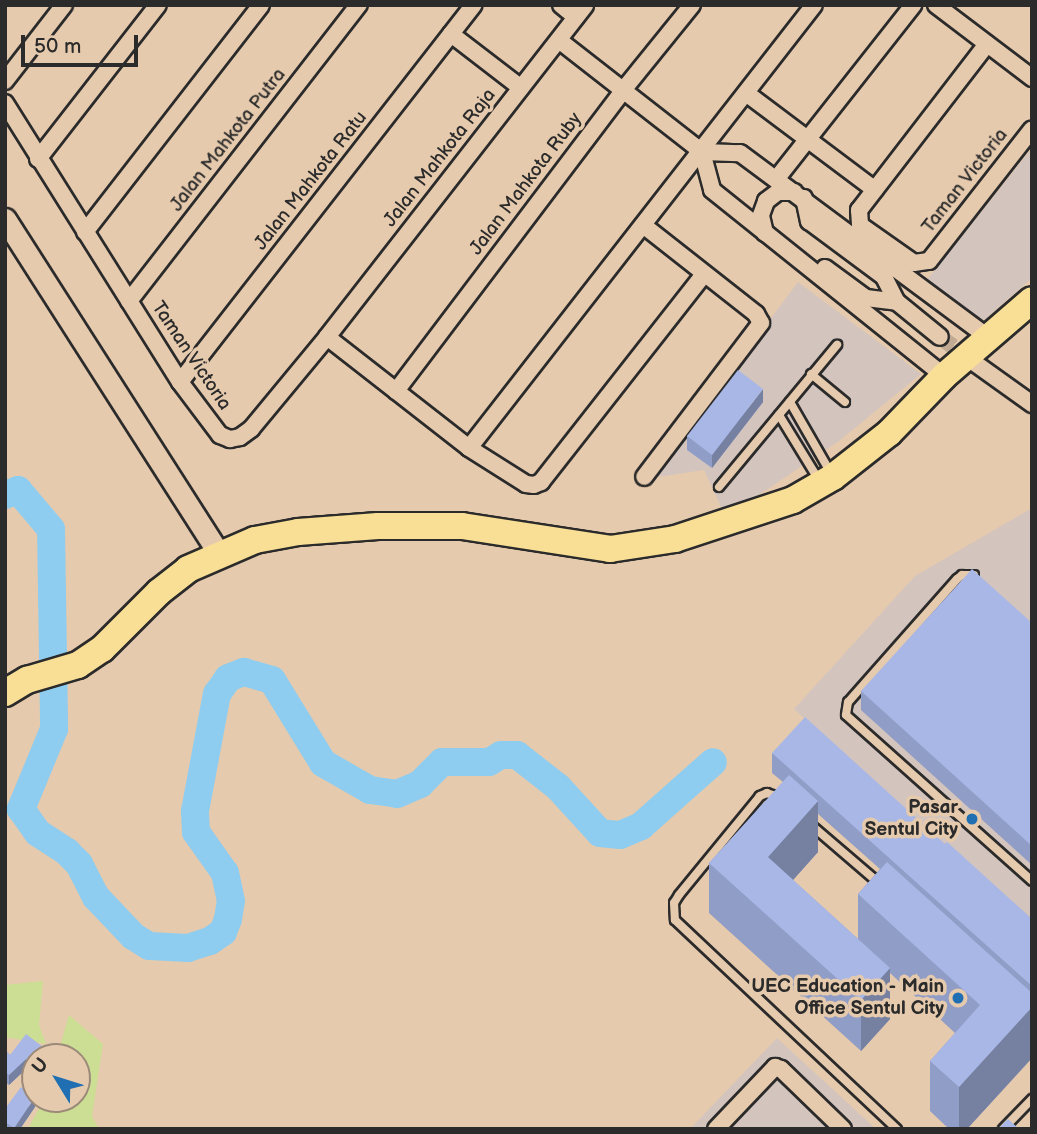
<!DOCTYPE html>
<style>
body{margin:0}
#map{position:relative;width:1037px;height:1134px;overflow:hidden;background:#e6caad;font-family:"Balsamiq Sans",sans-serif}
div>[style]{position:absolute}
.built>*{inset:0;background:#d3c4be}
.green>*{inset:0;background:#ccde93}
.river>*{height:28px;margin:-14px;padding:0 14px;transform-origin:14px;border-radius:14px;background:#8fcdf0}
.minor-tunnel>*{height:16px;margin-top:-8px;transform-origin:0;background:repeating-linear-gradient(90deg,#c1aa93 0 16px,transparent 0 24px)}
.roads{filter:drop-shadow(2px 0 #2b2b2b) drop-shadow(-2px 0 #2b2b2b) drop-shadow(0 2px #2b2b2b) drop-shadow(0 -2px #2b2b2b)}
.service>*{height:8px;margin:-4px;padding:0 4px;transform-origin:4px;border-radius:4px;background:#e6caad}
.minor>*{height:16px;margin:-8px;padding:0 8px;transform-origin:8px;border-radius:8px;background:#e6caad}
.tertiary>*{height:21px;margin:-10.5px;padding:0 10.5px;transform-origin:10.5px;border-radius:10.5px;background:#e6caad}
.primary>*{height:26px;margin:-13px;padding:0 13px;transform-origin:13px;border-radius:13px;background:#f9df96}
.wall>*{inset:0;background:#909dc6}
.shaded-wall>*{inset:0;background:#7680a1}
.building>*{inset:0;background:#a8b7e6}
.dots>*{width:19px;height:19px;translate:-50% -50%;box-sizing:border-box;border:4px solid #e6caad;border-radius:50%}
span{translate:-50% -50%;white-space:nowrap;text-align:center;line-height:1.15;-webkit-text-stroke:7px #e6caad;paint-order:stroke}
.street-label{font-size:19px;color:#2b2b2b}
.poi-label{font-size:19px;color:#2b2b2b;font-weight:700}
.right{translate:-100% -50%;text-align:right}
.frame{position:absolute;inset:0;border:7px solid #2b2b2b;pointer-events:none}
.north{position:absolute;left:21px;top:1043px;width:70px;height:70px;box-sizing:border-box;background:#e6caad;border:2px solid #9b8a79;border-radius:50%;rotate:308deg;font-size:19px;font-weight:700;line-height:28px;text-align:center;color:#2b2b2b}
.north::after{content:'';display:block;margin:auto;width:24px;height:32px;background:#1f6fb2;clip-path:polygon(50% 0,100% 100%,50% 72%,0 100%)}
.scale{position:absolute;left:21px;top:35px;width:117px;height:32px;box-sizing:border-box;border:4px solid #2b2b2b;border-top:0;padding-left:9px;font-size:21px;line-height:24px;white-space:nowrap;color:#2b2b2b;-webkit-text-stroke:5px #e6caad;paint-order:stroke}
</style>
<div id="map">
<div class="built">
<i style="clip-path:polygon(1032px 148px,1032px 278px,982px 322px,927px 280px)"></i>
<i style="clip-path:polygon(798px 282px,921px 374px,839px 441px,756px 497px,722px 509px,704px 470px,651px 478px)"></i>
<i style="clip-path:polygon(1032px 508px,1032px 928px,794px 709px,915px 576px)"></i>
<i style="clip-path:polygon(777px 1038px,876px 1129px,690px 1129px)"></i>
</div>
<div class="green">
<i style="clip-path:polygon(43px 981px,39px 1025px,46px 1044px,5px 1037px,5px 985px)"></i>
<i style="clip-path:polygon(69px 1015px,103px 1044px,92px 1116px,99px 1129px,28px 1129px,44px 1099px,77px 1099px,77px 1057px,57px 1057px)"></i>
</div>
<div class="river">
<i style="left:5px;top:495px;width:14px;rotate:-21deg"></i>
<i style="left:18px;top:490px;width:51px;rotate:49.8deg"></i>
<i style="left:51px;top:529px;width:200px;rotate:89.1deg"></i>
<i style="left:54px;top:729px;width:87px;rotate:112.4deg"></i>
<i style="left:21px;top:809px;width:29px;rotate:55deg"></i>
<i style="left:38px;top:833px;width:35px;rotate:33deg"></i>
<i style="left:67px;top:852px;width:17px;rotate:45deg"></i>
<i style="left:79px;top:864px;width:37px;rotate:63deg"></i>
<i style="left:96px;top:897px;width:54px;rotate:46.5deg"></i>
<i style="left:133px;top:936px;width:19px;rotate:32deg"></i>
<i style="left:149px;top:946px;width:39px;rotate:3deg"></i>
<i style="left:188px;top:948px;width:23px;rotate:-18deg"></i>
<i style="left:210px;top:941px;width:16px;rotate:-35deg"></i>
<i style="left:223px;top:932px;width:14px;rotate:-69deg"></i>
<i style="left:228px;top:919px;width:18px;rotate:-81deg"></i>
<i style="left:231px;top:901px;width:29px;rotate:-102deg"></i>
<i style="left:225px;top:873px;width:50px;rotate:-125.3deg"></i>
<i style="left:196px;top:832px;width:21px;rotate:-93deg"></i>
<i style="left:195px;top:811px;width:119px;rotate:-79.4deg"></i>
<i style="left:217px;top:694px;width:19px;rotate:-55deg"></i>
<i style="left:228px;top:678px;width:17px;rotate:-21deg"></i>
<i style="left:244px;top:672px;width:29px;rotate:16deg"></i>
<i style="left:272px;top:680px;width:97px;rotate:58.4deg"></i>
<i style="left:323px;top:763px;width:54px;rotate:29.9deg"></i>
<i style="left:370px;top:790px;width:27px;rotate:8deg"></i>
<i style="left:397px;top:794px;width:25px;rotate:-23deg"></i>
<i style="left:420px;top:784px;width:31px;rotate:-45deg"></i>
<i style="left:442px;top:762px;width:47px"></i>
<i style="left:489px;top:762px;width:14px;rotate:-30deg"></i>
<i style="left:501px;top:755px;width:16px"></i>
<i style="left:517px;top:755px;width:52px;rotate:38deg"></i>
<i style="left:558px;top:787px;width:62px;rotate:47.6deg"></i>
<i style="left:600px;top:833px;width:20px;rotate:6deg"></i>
<i style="left:620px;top:835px;width:23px;rotate:-23deg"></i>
<i style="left:641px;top:826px;width:96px;rotate:-41.6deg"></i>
</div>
<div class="minor-tunnel">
<i style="left:940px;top:337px;width:39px;rotate:36deg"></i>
</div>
<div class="roads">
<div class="service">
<i style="left:811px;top:374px;width:44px;rotate:39.5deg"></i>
<i style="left:790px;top:402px;width:84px;rotate:60.1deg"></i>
<i style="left:779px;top:415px;width:79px;rotate:58.5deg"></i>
<i style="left:719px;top:487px;width:185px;rotate:-50.3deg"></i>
<i style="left:974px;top:575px;width:12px;rotate:180deg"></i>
<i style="left:962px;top:575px;width:6px;rotate:141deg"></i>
<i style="left:957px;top:579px;width:164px;rotate:131.5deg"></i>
<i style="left:848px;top:702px;width:13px;rotate:99deg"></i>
<i style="left:846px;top:715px;width:249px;rotate:41.7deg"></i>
<i style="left:779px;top:797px;width:13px;rotate:-162deg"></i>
<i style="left:767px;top:793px;width:8px;rotate:157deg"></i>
<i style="left:760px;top:796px;width:128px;rotate:129.3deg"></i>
<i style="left:679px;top:895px;width:9px;rotate:122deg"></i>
<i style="left:674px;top:903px;width:17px;rotate:87deg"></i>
<i style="left:675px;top:920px;width:305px;rotate:43.3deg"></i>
<i style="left:810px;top:824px;width:92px;rotate:40.6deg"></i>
<i style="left:1003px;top:1129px;width:42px;rotate:-46deg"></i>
</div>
<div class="minor">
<i style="left:561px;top:5px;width:19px;rotate:39deg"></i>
<i style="left:936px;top:5px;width:121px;rotate:37.2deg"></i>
<i style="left:451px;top:34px;width:88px;rotate:37.6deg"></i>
<i style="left:560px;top:41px;width:180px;rotate:38deg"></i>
<i style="left:987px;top:44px;width:210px;rotate:127.6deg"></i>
<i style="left:859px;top:210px;width:15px;rotate:86deg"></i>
<i style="left:860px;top:225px;width:66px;rotate:35.1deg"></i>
<i style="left:914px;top:263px;width:15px;rotate:-8deg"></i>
<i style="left:929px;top:261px;width:167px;rotate:-52deg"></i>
<i style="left:5px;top:81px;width:96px;rotate:-52.2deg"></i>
<i style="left:746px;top:93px;width:161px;rotate:36.9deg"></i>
<i style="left:5px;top:103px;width:329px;rotate:57.9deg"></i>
<i style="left:180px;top:382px;width:66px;rotate:53deg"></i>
<i style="left:220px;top:435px;width:11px;rotate:22deg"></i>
<i style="left:230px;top:439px;width:10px;rotate:-11deg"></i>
<i style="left:240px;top:437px;width:14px;rotate:-36deg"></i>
<i style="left:251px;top:429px;width:119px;rotate:-50.4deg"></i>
<i style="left:327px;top:337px;width:180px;rotate:38deg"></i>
<i style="left:469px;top:448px;width:67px;rotate:32.3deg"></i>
<i style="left:526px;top:484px;width:8px;rotate:7deg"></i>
<i style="left:534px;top:485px;width:8px;rotate:-23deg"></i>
<i style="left:541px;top:482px;width:264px;rotate:-51.9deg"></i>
<i style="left:702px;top:152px;width:38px;rotate:2deg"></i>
<i style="left:740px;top:153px;width:309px;rotate:36.6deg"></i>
<i style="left:702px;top:152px;width:39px;rotate:75deg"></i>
<i style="left:712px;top:190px;width:297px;rotate:38.7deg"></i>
<i style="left:38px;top:159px;width:195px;rotate:-52.1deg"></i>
<i style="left:781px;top:173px;width:214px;rotate:-51.8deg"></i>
<i style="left:804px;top:198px;width:24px;rotate:78deg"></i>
<i style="left:809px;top:221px;width:94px;rotate:36.7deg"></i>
<i style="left:884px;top:277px;width:28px;rotate:63deg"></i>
<i style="left:897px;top:302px;width:55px;rotate:39.1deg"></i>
<i style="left:643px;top:225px;width:144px;rotate:38.2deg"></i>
<i style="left:756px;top:314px;width:10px;rotate:61deg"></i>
<i style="left:761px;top:323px;width:193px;rotate:127.2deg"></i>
<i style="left:85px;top:232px;width:287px;rotate:-52.2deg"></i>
<i style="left:765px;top:233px;width:18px;rotate:-103deg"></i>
<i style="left:761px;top:215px;width:15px;rotate:-70deg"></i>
<i style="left:766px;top:201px;width:15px;rotate:-37deg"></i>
<i style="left:778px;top:192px;width:16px"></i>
<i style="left:825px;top:268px;width:51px;rotate:36.2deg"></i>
<i style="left:866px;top:298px;width:31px;rotate:7deg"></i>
<i style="left:129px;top:301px;width:375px;rotate:-52.2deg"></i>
<i style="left:327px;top:337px;width:420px;rotate:-52.1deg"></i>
<i style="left:976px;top:364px;width:69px;rotate:35.5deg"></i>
<i style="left:180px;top:382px;width:478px;rotate:-52.1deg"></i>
<i style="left:396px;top:391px;width:378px;rotate:-52.9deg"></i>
<i style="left:624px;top:89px;width:108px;rotate:-51deg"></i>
<i style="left:469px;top:448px;width:561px;rotate:-52.09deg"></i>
<i style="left:716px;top:1129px;width:86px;rotate:-46.4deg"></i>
<i style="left:775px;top:1067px;width:6px;rotate:18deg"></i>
<i style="left:781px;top:1069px;width:86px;rotate:44.1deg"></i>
</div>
<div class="tertiary">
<i style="left:5px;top:219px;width:397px;rotate:57.4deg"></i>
</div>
<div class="primary">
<i style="left:5px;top:693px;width:26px;rotate:-31deg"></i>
<i style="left:27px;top:680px;width:53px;rotate:-16.4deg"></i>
<i style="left:78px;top:665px;width:29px;rotate:-34deg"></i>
<i style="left:102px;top:649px;width:81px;rotate:-45deg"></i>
<i style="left:159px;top:592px;width:37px;rotate:-38deg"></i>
<i style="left:188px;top:569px;width:73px;rotate:-23.4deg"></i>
<i style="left:255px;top:540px;width:44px;rotate:-10.5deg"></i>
<i style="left:298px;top:532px;width:80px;rotate:-4.3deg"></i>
<i style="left:378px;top:526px;width:84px"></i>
<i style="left:462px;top:526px;width:150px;rotate:8.8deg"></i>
<i style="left:610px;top:549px;width:66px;rotate:-8.7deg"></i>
<i style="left:675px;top:539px;width:124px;rotate:-18.3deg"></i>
<i style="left:793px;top:500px;width:46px;rotate:-29.9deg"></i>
<i style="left:833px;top:477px;width:71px;rotate:-38.2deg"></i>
<i style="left:889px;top:433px;width:79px;rotate:-46deg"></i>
<i style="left:944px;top:376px;width:116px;rotate:-40.8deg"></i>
</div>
</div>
<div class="wall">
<i style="clip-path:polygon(763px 402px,712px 468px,687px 450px,687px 436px)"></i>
<i style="clip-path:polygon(1032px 623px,1032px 865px,861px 710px,861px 691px)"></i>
<i style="clip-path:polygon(evenodd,772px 753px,945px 844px,1032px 919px,1032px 1058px,967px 1129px,949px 1129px,930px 1111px,930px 1061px,955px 1033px,890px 973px,890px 1019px,861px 1051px,709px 913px,709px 863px,783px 782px,772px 773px,772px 753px,818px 814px,880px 869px,858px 894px,858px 939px,793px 880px,818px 852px,818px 814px)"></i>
<i style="clip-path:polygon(5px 1050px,10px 1055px,47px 1057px,35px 1057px,35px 1076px,26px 1069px,9px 1085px,5px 1082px)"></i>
<i style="clip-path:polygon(5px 1104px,7px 1106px,35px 1107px,20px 1129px,5px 1129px)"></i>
</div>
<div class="shaded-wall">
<i style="clip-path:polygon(763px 389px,763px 402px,712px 468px,712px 455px)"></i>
<i style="clip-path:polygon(818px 801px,818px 852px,768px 908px,768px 857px)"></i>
<i style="clip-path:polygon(890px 968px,890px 1019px,861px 1051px,861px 1000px)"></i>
<i style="clip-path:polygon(1032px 1007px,1032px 1058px,967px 1129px,959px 1129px,959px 1087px)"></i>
<i style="clip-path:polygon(26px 1059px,26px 1069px,9px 1085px,9px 1075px)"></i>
<i style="clip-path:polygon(35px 1097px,35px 1107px,20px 1129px,14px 1129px)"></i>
</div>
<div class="building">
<i style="clip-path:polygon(738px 370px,763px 389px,712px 455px,687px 436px)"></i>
<i style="clip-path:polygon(972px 569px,1032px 623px,1032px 846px,861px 691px)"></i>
<i style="clip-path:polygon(805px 717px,945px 844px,947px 842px,1032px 919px,1032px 986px,772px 753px)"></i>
<i style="clip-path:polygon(789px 775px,818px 801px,768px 857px,890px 968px,861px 1000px,709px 863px)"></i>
<i style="clip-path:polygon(887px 862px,1032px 993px,1032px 1007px,959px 1087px,930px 1061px,980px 1005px,858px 894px)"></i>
<i style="clip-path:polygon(26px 1034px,47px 1050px,41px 1057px,35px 1057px,35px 1066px,26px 1059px,9px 1075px,5px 1072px,5px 1050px,10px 1055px)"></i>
<i style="clip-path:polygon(21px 1087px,35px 1097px,14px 1128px,5px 1122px,5px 1104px,7px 1106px)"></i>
<i style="clip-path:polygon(1008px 1119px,1019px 1129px,998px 1129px)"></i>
</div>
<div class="dots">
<i style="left:972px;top:819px;background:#1f6fb2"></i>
<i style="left:958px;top:998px;background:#1f6fb2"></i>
</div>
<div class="street-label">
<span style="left:228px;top:140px;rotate:-52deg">Jalan Mahkota Putra</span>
<span style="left:440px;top:158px;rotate:-52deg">Jalan Mahkota Raja</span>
<span style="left:311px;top:181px;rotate:-52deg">Jalan Mahkota Ratu</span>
<span style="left:965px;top:181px;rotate:-52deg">Taman Victoria</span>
<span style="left:526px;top:184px;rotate:-53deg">Jalan Mahkota Ruby</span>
<span style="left:191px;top:356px;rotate:56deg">Taman Victoria</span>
</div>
<div class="poi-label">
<span class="right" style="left:958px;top:819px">Pasar<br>Sentul City</span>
<span class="right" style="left:944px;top:998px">UEC Education - Main<br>Office Sentul City</span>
</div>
<div class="frame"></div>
<div class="north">U</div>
<div class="scale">50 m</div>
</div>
